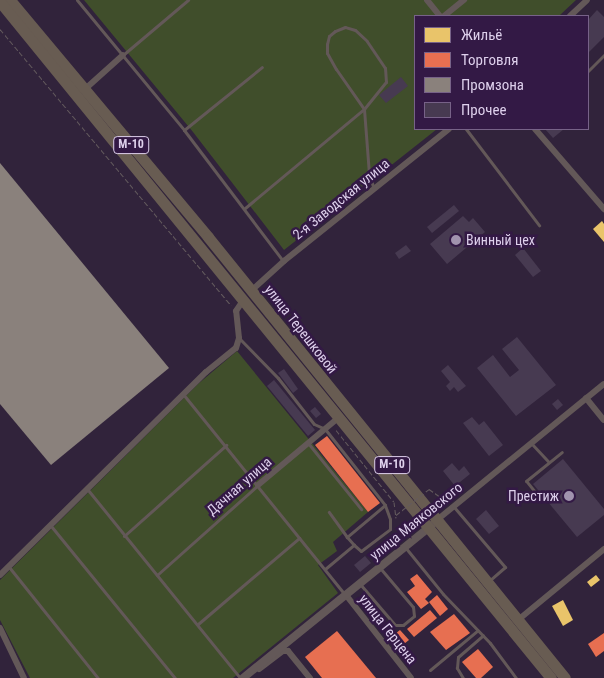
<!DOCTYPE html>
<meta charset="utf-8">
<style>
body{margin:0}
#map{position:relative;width:604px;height:678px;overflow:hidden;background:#31233b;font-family:"Roboto Condensed",sans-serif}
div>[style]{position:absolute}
.green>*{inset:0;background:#404e2b}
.homes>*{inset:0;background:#e9c46a}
.shops>*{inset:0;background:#e76f51}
.industry>*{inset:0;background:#8a817c}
.building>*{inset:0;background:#473a51}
.path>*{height:1px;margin-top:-0.5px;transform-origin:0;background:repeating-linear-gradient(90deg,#635a5d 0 5px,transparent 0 7.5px)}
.service>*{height:3px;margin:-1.5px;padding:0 1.5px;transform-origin:1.5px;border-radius:1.5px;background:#635858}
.minor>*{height:6px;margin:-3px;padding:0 3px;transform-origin:3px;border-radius:3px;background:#635858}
.tertiary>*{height:8px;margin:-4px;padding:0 4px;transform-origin:4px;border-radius:4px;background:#635858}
.trunk>*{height:11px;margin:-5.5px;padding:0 5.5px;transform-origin:5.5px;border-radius:5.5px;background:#685c52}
.path-bridge>*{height:1px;margin-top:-0.5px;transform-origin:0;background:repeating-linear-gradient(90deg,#635a5d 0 5px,transparent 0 7.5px)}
.dots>*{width:14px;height:14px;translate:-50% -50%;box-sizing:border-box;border:2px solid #331945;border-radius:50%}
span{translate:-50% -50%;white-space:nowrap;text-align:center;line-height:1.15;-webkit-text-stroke:5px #331945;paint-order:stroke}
.shield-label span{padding:1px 4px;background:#331945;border:1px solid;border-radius:4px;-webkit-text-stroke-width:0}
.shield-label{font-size:12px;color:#ded0ec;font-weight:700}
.street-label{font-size:14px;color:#ded0ec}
.poi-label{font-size:14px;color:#ded0ec}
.left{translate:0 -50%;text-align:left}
.right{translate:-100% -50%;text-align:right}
.legend{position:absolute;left:414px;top:15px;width:175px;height:115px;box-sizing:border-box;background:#331945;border:1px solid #776288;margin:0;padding:6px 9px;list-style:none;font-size:15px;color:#ded0ec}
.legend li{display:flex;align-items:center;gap:10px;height:25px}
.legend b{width:25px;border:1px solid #776288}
</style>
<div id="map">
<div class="green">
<i style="clip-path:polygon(84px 0,576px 0,559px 16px,415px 16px,415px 129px,437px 129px,284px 250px,193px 132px)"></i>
<i style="clip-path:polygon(237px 351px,368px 512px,333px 542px,337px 551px,318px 565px,338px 593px,233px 678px,30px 678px,0 620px,0 580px,198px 384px)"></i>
</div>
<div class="homes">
<i style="clip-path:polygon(602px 221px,604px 224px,604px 242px,593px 229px)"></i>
<i style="clip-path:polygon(596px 575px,600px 580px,591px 587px,587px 582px)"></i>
<i style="clip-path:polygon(563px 600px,573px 620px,563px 626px,552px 606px)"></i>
</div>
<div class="shops">
<i style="clip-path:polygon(327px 436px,380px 503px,368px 512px,315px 445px)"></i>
<i style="clip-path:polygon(417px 574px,432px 592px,425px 599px,429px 603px,421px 609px,407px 592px,415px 586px,410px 579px)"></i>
<i style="clip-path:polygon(437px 595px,448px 609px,440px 616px,429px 602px)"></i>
<i style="clip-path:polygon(430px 610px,437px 618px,414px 637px,407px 629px)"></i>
<i style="clip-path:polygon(454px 614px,470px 633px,446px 650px,430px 632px)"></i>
<i style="clip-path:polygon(400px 630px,409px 640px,400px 647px,391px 637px)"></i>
<i style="clip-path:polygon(337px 631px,376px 678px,322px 678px,305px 657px)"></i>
<i style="clip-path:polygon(604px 633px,604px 651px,596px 657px,588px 644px)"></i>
<i style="clip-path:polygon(478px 649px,493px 667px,481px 678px,476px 678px,462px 662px)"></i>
</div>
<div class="industry">
<i style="clip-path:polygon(0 163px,169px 368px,51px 465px,0 404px)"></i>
</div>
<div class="building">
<i style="clip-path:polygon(597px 10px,604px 17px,604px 37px,588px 53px,588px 20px)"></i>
<i style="clip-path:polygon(401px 77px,408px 86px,386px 103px,379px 95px)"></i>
<i style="clip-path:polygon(545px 129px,564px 129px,553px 138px)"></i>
<i style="clip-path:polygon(454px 205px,459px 211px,432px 233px,427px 227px)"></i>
<i style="clip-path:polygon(463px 216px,469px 222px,473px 218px,485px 232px,447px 264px,430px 244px)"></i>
<i style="clip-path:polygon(406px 245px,411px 251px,399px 259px,395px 253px)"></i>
<i style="clip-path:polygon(523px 248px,541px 271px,533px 277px,515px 255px)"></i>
<i style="clip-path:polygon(517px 337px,556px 385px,516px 416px,477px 368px,493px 355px,510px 377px,519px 370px,502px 349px)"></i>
<i style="clip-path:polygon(448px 365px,466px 386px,458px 392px,454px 387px,450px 391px,446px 386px,450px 382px,441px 371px)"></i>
<i style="clip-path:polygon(284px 369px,298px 389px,293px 393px,278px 373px)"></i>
<i style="clip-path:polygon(274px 380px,315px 430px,308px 436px,267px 386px)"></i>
<i style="clip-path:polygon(558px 399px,563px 405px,557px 410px,552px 404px)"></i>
<i style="clip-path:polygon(315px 407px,321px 414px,316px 418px,310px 411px)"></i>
<i style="clip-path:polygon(472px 417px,479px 425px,484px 421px,503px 445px,489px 456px,463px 423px)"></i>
<i style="clip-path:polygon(563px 459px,604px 509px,604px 515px,577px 537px,533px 484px)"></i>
<i style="clip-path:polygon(452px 463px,459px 471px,464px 466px,470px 474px,455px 486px,443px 471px)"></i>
<i style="clip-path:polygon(486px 510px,499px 526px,489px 534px,476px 519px)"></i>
<i style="clip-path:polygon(365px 556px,371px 563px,360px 572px,354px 565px)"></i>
</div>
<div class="path">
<i style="left:0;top:29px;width:360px;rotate:50.1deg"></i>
<i style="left:336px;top:430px;width:92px;rotate:51.1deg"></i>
<i style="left:394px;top:502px;width:16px;rotate:83deg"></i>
<i style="left:429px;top:489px;width:24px;rotate:35deg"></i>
<i style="left:392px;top:548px;width:14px;rotate:-82deg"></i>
</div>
<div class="service">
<i style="left:77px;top:0;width:168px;rotate:50.5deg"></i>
<i style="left:184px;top:130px;width:164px;rotate:52.9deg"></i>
<i style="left:124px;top:54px;width:84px;rotate:-40.2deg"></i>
<i style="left:588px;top:71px;width:23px;rotate:-45deg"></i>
<i style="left:466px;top:129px;width:121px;rotate:52.8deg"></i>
<i style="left:184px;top:130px;width:100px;rotate:-38.9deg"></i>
<i style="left:245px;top:208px;width:155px;rotate:-39.8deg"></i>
<i style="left:364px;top:109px;width:35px;rotate:-51deg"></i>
<i style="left:386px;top:82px;width:14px;rotate:-94deg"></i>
<i style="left:385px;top:68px;width:32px;rotate:-124deg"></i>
<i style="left:367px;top:41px;width:16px;rotate:-137deg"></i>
<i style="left:355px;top:30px;width:10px;rotate:-163deg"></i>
<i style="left:345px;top:27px;width:11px;rotate:158deg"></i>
<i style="left:335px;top:31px;width:8px;rotate:140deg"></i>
<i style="left:329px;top:36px;width:8px;rotate:104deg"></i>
<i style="left:327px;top:44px;width:9px;rotate:90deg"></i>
<i style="left:327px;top:53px;width:18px;rotate:61deg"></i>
<i style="left:336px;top:69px;width:49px;rotate:55deg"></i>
<i style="left:364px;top:109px;width:65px;rotate:85.6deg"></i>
<i style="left:369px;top:174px;width:16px;rotate:72deg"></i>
<i style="left:239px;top:338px;width:56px;rotate:45.7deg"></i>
<i style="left:278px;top:378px;width:58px;rotate:52deg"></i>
<i style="left:314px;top:424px;width:12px;rotate:24deg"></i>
<i style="left:325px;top:429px;width:97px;rotate:51.7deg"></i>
<i style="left:385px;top:505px;width:50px;rotate:139.9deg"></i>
<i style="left:347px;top:537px;width:31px;rotate:-126deg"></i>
<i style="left:183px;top:394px;width:258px;rotate:51.1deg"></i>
<i style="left:308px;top:443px;width:85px;rotate:51.2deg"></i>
<i style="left:531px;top:443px;width:26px;rotate:47deg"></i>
<i style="left:88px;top:490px;width:242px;rotate:51deg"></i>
<i style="left:540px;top:498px;width:22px;rotate:-129deg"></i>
<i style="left:526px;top:481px;width:46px;rotate:-38.9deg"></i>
<i style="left:454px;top:507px;width:79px;rotate:49.6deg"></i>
<i style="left:505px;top:567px;width:20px;rotate:139deg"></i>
<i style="left:51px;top:526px;width:196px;rotate:50.8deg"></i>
<i style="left:124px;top:536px;width:137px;rotate:-41.7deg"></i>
<i style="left:354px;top:545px;width:9px;rotate:41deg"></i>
<i style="left:361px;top:551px;width:36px;rotate:-37deg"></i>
<i style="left:390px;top:529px;width:10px;rotate:-90deg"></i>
<i style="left:390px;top:519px;width:15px;rotate:-110deg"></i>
<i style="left:405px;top:547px;width:60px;rotate:51deg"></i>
<i style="left:443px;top:594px;width:68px;rotate:46.2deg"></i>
<i style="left:490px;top:643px;width:44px;rotate:53.4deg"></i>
<i style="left:9px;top:567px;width:142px;rotate:51.3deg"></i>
<i style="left:325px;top:569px;width:38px;rotate:-40deg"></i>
<i style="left:354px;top:545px;width:11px;rotate:-131deg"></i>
<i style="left:157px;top:575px;width:135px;rotate:-41.7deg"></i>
<i style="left:360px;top:584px;width:54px;rotate:49.5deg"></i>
<i style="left:395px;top:625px;width:8px"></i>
<i style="left:403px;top:625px;width:14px;rotate:-39deg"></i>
<i style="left:414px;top:616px;width:9px;rotate:-96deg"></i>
<i style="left:413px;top:607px;width:51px;rotate:-130.2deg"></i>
<i style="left:198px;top:624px;width:133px;rotate:-40.4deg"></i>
<i style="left:430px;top:670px;width:62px;rotate:-39.8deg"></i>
<i style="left:463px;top:678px;width:12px;rotate:-121deg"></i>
<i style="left:457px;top:668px;width:11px;rotate:-85deg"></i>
<i style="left:458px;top:657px;width:33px;rotate:-41deg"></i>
</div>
<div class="minor">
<i style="left:427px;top:0;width:21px;rotate:51deg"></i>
<i style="left:444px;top:16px;width:26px;rotate:-39deg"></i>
<i style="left:570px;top:16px;width:23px;rotate:-43deg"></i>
<i style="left:84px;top:90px;width:52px;rotate:-41.9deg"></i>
<i style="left:535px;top:129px;width:106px;rotate:49.2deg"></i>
<i style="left:251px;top:291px;width:45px;rotate:-42.3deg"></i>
<i style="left:284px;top:261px;width:211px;rotate:-38.7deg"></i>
<i style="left:586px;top:398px;width:28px;rotate:51deg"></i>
<i style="left:258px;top:485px;width:104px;rotate:-39.9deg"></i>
<i style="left:437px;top:520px;width:215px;rotate:-39.2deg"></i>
<i style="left:0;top:575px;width:289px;rotate:-44.6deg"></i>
<i style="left:206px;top:372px;width:38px;rotate:-39deg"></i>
<i style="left:236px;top:348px;width:10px;rotate:-73deg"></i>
<i style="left:239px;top:338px;width:27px;rotate:-96deg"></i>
<i style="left:236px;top:311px;width:14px;rotate:-56deg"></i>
<i style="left:346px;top:595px;width:105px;rotate:51.9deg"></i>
<i style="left:518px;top:620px;width:112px;rotate:-39.5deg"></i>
<i style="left:0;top:628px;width:55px;rotate:64.4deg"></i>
<i style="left:259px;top:669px;width:30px;rotate:-37deg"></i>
<i style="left:283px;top:651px;width:5px"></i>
<i style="left:288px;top:651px;width:35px;rotate:51deg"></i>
</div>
<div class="tertiary">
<i style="left:243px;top:678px;width:243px;rotate:-39deg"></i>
</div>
<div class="trunk">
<i style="left:10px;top:0;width:309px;rotate:50.1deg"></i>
<i style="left:208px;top:237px;width:567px;rotate:51.01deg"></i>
<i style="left:0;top:2px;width:872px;rotate:50.82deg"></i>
</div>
<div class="path-bridge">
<i style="left:396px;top:515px;width:42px;rotate:-38.2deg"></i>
</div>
<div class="dots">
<i style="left:456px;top:240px;background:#a193ae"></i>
<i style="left:569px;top:496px;background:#a193ae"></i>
</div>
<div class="shield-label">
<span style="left:131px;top:145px">М-10</span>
<span style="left:392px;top:465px">М-10</span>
</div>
<div class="street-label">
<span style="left:341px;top:199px;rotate:-39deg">2-я Заводская улица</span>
<span style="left:301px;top:329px;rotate:52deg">улица Терешковой</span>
<span style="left:239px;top:486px;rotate:-41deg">Дачная улица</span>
<span style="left:416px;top:521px;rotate:-39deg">улица Маяковского</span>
<span style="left:388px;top:629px;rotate:52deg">улица Герцена</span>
</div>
<div class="poi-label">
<span class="left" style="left:466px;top:240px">Винный цех</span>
<span class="right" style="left:559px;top:496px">Престиж</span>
</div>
<ul class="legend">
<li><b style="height:14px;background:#e9c46a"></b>Жильё</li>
<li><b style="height:14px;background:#e76f51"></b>Торговля</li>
<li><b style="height:14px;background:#8a817c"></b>Промзона</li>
<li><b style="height:14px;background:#473a51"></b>Прочее</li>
</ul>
</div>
